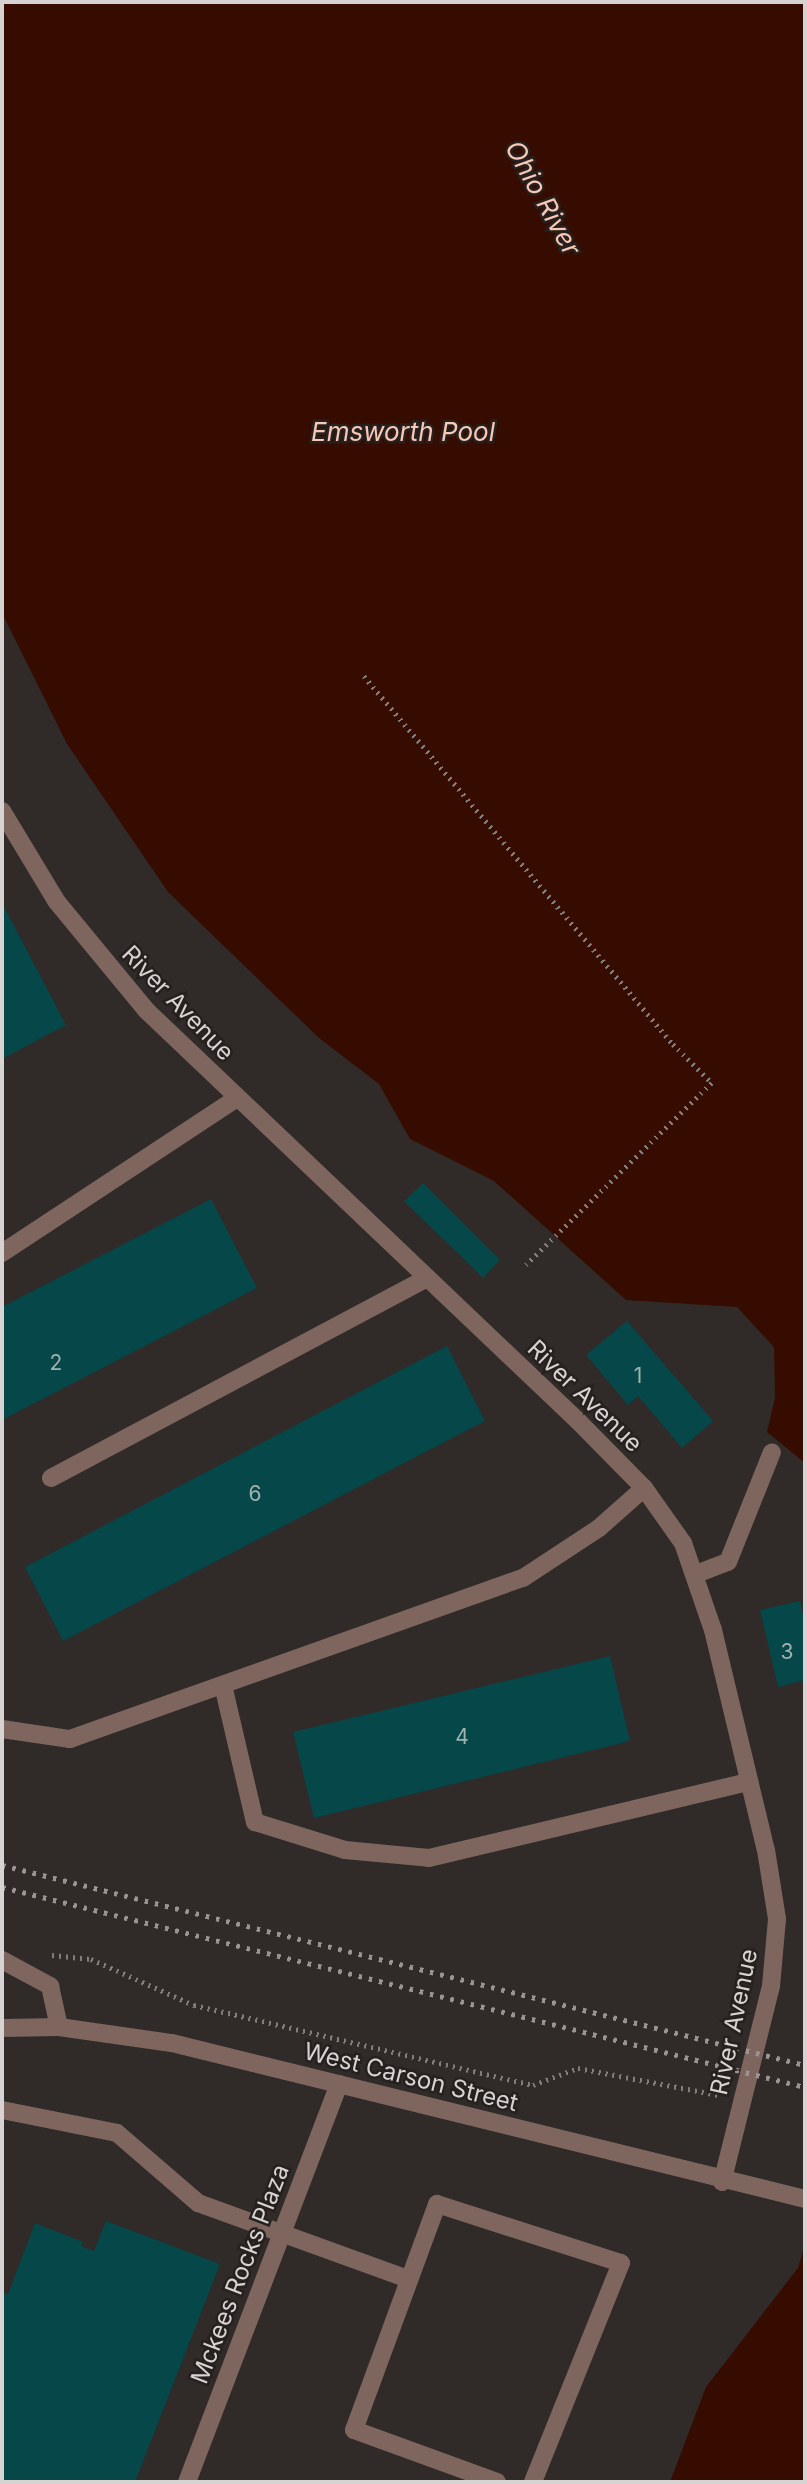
<!DOCTYPE html>
<style>
body{margin:0}
#map{position:relative;width:807px;height:2484px;overflow:hidden;background:#302a28;font-family:Inter,sans-serif}
div>[style]{position:absolute}
.water>*{inset:0;background:#370c00}
.building>*{inset:0;background:#064749}
.path>*{height:4.5px;margin-top:-2.25px;transform-origin:0;background:repeating-linear-gradient(90deg,#837e7d 0 2px,transparent 0 7px)}
.minor>*{height:18px;margin:-9px;padding:0 9px;transform-origin:9px;border-radius:9px;background:#7e665e}
.rail>*{height:5px;margin-top:-2.5px;transform-origin:0;background:repeating-linear-gradient(90deg,#999493 0 3.5px,transparent 0 10.5px)}
span{translate:-50% -50%;white-space:nowrap;text-align:center;line-height:1.15;-webkit-text-stroke:5px #26201e;paint-order:stroke}
.number-label{font-size:21px;color:#a3b0b0}
.number-label span{-webkit-text-stroke-width:0}
.street-label{font-size:24px;color:#d7d3d2}
.water-label{font-size:26px;color:#f9c7b5;font-style:italic}
.frame{position:absolute;inset:0;border:4px solid #d7d3d2;pointer-events:none}
</style>
<div id="map">
<div class="water">
<i style="clip-path:polygon(2px 2px,805px 2px,805px 1463px,767px 1432px,775px 1398px,774px 1347px,737px 1307px,626px 1300px,494px 1181px,410px 1139px,379px 1084px,319px 1038px,168px 892px,67px 744px,2px 613px)"></i>
<i style="clip-path:polygon(805px 2244px,805px 2482px,670px 2482px,706px 2387px,798px 2268px)"></i>
</div>
<div class="building">
<i style="clip-path:polygon(2px 903px,66px 1025px,2px 1059px)"></i>
<i style="clip-path:polygon(423px 1183px,500px 1260px,483px 1278px,404px 1201px)"></i>
<i style="clip-path:polygon(211px 1199px,257px 1288px,2px 1420px,2px 1307px)"></i>
<i style="clip-path:polygon(627px 1321px,713px 1421px,682px 1448px,638px 1396px,628px 1405px,586px 1355px)"></i>
<i style="clip-path:polygon(447px 1346px,485px 1421px,63px 1641px,25px 1567px)"></i>
<i style="clip-path:polygon(800px 1601px,805px 1624px,805px 1680px,778px 1687px,760px 1610px)"></i>
<i style="clip-path:polygon(610px 1656px,630px 1741px,314px 1818px,293px 1732px)"></i>
<i style="clip-path:polygon(106px 2221px,220px 2264px,135px 2482px,2px 2482px,2px 2292px,8px 2294px,35px 2223px,83px 2242px,81px 2246px,94px 2251px)"></i>
</div>
<div class="path">
<i style="left:364px;top:676px;width:481px;rotate:50deg"></i>
<i style="left:673px;top:1044px;width:55px;rotate:45deg"></i>
<i style="left:712px;top:1083px;width:260px;rotate:135.6deg"></i>
<i style="left:52px;top:1955px;width:39px;rotate:6deg"></i>
<i style="left:91px;top:1959px;width:113px;rotate:24.1deg"></i>
<i style="left:194px;top:2005px;width:348px;rotate:13.3deg"></i>
<i style="left:533px;top:2085px;width:48px;rotate:-20.7deg"></i>
<i style="left:578px;top:2068px;width:143px;rotate:10.9deg"></i>
</div>
<div class="minor">
<i style="left:2px;top:811px;width:106px;rotate:58.9deg"></i>
<i style="left:57px;top:902px;width:141px;rotate:50.5deg"></i>
<i style="left:147px;top:1011px;width:596px;rotate:43.57deg"></i>
<i style="left:579px;top:1422px;width:93px;rotate:45.4deg"></i>
<i style="left:644px;top:1488px;width:67px;rotate:54.7deg"></i>
<i style="left:683px;top:1543px;width:92px;rotate:71deg"></i>
<i style="left:713px;top:1630px;width:226px;rotate:76.5deg"></i>
<i style="left:766px;top:1850px;width:70px;rotate:80.9deg"></i>
<i style="left:777px;top:1919px;width:67px;rotate:95.1deg"></i>
<i style="left:771px;top:1986px;width:202px;rotate:104deg"></i>
<i style="left:2px;top:1253px;width:282px;rotate:-33.4deg"></i>
<i style="left:51px;top:1478px;width:426px;rotate:-28deg"></i>
<i style="left:696px;top:1574px;width:34px;rotate:-21deg"></i>
<i style="left:728px;top:1562px;width:118px;rotate:-68.2deg"></i>
<i style="left:223px;top:1685px;width:141px;rotate:76.9deg"></i>
<i style="left:255px;top:1822px;width:94px;rotate:17.3deg"></i>
<i style="left:345px;top:1850px;width:84px;rotate:5.4deg"></i>
<i style="left:429px;top:1858px;width:329px;rotate:-13.4deg"></i>
<i style="left:2px;top:1729px;width:69px;rotate:8.4deg"></i>
<i style="left:70px;top:1739px;width:481px;rotate:-19.6deg"></i>
<i style="left:523px;top:1578px;width:91px;rotate:-33.3deg"></i>
<i style="left:599px;top:1528px;width:60px;rotate:-41.6deg"></i>
<i style="left:2px;top:1960px;width:55px;rotate:28.4deg"></i>
<i style="left:50px;top:1986px;width:42px;rotate:77.6deg"></i>
<i style="left:2px;top:2028px;width:57px;rotate:-1deg"></i>
<i style="left:59px;top:2027px;width:114px;rotate:8.1deg"></i>
<i style="left:172px;top:2043px;width:652px;rotate:13.84deg"></i>
<i style="left:2px;top:2110px;width:117px;rotate:11.3deg"></i>
<i style="left:117px;top:2133px;width:107px;rotate:40.8deg"></i>
<i style="left:198px;top:2203px;width:223px;rotate:19.9deg"></i>
<i style="left:187px;top:2482px;width:426px;rotate:-69.1deg"></i>
<i style="left:497px;top:2482px;width:152px;rotate:-160deg"></i>
<i style="left:354px;top:2430px;width:241px;rotate:-69.8deg"></i>
<i style="left:437px;top:2204px;width:193px;rotate:17.8deg"></i>
<i style="left:621px;top:2263px;width:236px;rotate:111.9deg"></i>
</div>
<div class="rail">
<i style="left:2px;top:1865px;width:828px;rotate:13.99deg"></i>
<i style="left:2px;top:1887px;width:828px;rotate:13.99deg"></i>
</div>
<div class="number-label">
<span style="left:56px;top:1363px">2</span>
<span style="left:638px;top:1376px">1</span>
<span style="left:255px;top:1494px">6</span>
<span style="left:787px;top:1652px">3</span>
<span style="left:462px;top:1737px">4</span>
</div>
<div class="street-label">
<span style="left:178px;top:1003px;rotate:46deg">River Avenue</span>
<span style="left:585px;top:1396px;rotate:44deg">River Avenue</span>
<span style="left:734px;top:2022px;rotate:-78deg">River Avenue</span>
<span style="left:411px;top:2077px;rotate:14deg">West Carson Street</span>
<span style="left:240px;top:2274px;rotate:-69deg">Mckees Rocks Plaza</span>
</div>
<div class="water-label">
<span style="left:543px;top:198px;rotate:61deg">Ohio River</span>
<span style="left:403px;top:432px">Emsworth Pool</span>
</div>
<div class="frame"></div>
</div>
